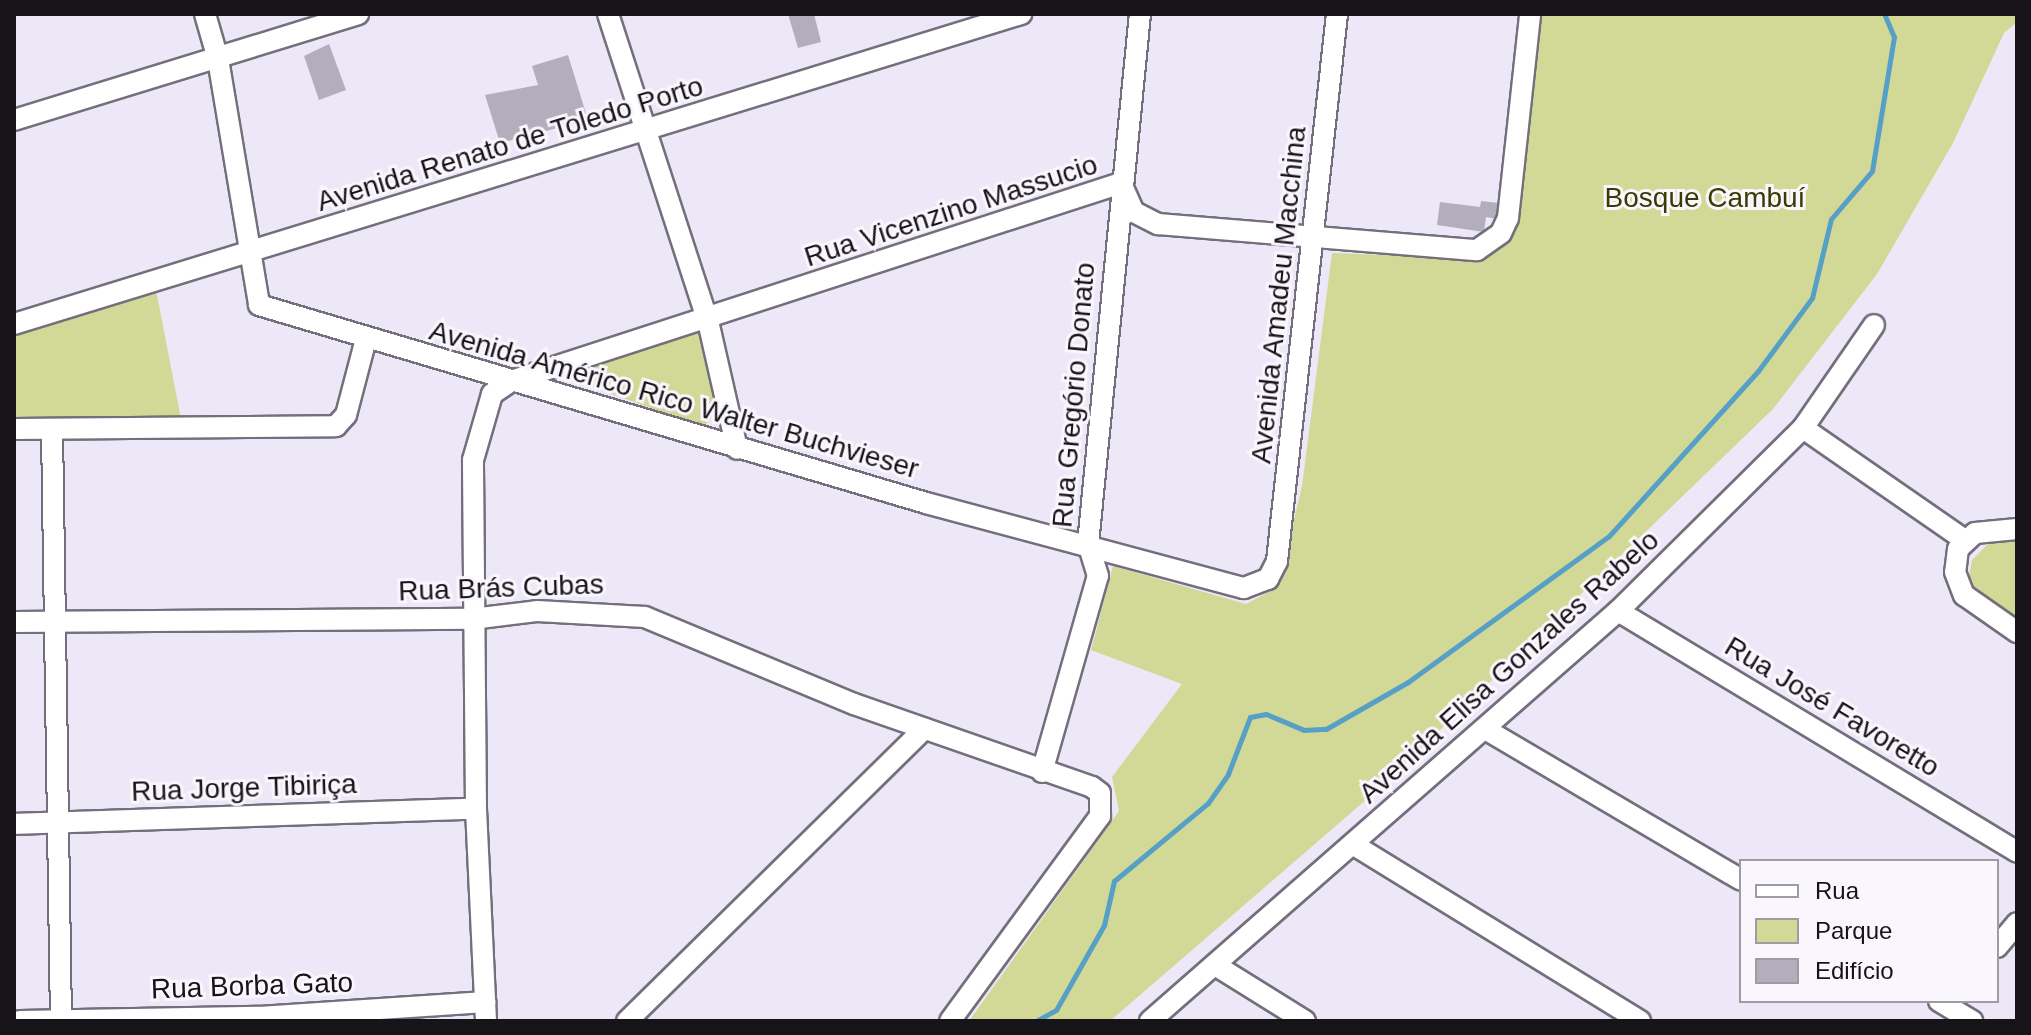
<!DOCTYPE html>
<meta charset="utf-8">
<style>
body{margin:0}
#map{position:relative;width:2031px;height:1035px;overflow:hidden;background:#ede8f7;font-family:Helvetica,sans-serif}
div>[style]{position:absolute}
.green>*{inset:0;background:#d2d895}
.stream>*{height:5px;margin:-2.5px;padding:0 2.5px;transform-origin:2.5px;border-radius:2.5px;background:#56a0c7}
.building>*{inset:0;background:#b3aebc}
.roads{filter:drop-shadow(2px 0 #736f7c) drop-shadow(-2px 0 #736f7c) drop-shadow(0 2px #736f7c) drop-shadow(0 -2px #736f7c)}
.street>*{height:20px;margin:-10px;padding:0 10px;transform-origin:10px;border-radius:10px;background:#fff}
span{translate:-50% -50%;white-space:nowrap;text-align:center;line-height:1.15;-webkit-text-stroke:6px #f9f7fd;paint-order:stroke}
.street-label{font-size:28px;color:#161419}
.park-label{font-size:28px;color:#393c02}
.frame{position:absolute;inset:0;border:16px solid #161419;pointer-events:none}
.legend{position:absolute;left:1739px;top:859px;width:260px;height:144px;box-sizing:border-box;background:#f9f7fd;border:2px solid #9e9ca2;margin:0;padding:10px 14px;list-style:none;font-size:24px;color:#161419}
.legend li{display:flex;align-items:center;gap:16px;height:40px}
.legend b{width:40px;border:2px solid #9e9ca2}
</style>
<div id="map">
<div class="green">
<i style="clip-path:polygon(1537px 14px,2017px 14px,2017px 22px,2004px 33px,1953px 143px,1877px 274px,1773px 409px,1382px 786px,1110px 1021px,969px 1021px,1119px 811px,1112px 777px,1182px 684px,1091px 650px,1113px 566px,1246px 604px,1278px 587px,1302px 486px,1332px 253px,1480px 259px,1509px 240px,1518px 226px)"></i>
<i style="clip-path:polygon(156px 290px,182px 424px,14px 421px,14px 335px)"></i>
<i style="clip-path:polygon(689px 328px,704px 336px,718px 404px,709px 422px,702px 426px,589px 386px,596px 362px)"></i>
<i style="clip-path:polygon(1995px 537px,2017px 538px,2017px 621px,1968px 582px,1972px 560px)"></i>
</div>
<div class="stream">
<i style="left:1036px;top:1021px;width:23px;rotate:-29deg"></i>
<i style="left:1056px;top:1010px;width:98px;rotate:-60.5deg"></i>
<i style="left:1104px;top:925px;width:45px;rotate:-77.2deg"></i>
<i style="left:1114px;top:881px;width:122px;rotate:-39.7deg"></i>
<i style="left:1208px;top:803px;width:35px;rotate:-55deg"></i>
<i style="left:1228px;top:774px;width:61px;rotate:-68.9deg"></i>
<i style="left:1250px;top:717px;width:16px;rotate:-11deg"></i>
<i style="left:1266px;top:714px;width:41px;rotate:22.8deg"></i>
<i style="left:1304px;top:730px;width:22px;rotate:-3deg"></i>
<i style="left:1326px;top:729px;width:95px;rotate:-29.8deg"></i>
<i style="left:1408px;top:682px;width:248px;rotate:-36deg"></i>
<i style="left:1609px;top:536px;width:222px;rotate:-47.9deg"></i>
<i style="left:1758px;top:371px;width:91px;rotate:-53.5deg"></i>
<i style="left:1812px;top:298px;width:81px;rotate:-76.5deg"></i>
<i style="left:1831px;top:219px;width:63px;rotate:-49.5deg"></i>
<i style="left:1872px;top:171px;width:136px;rotate:-80.7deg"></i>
<i style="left:1894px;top:37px;width:25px;rotate:-113deg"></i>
</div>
<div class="building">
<i style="clip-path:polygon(788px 14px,814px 14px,821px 42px,798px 48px)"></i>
<i style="clip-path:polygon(329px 44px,346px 90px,319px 100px,304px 56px)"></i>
<i style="clip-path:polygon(568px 55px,588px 120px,500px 143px,485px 95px,538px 85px,532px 66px)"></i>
<i style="clip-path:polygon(1481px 201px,1499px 203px,1497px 219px,1486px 217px,1484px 232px,1437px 225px,1440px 202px,1480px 207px)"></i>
</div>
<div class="roads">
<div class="street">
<i style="left:205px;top:14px;width:47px;rotate:73.9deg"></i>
<i style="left:218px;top:59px;width:249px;rotate:80.5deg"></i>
<i style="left:259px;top:305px;width:696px;rotate:16.53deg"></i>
<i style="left:926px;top:503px;width:329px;rotate:15deg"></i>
<i style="left:1244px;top:588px;width:26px;rotate:-21deg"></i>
<i style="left:1268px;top:579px;width:20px;rotate:-63deg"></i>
<i style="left:1277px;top:561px;width:550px;rotate:-83.74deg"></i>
<i style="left:608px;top:14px;width:323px;rotate:72deg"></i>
<i style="left:708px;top:321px;width:131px;rotate:77.2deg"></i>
<i style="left:14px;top:120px;width:360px;rotate:-17.1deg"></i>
<i style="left:14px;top:324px;width:1054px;rotate:-17.11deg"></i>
<i style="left:1803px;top:428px;width:198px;rotate:34.7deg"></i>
<i style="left:14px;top:429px;width:322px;rotate:-0.5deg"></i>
<i style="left:336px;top:426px;width:15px;rotate:-48deg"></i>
<i style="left:346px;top:415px;width:79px;rotate:-75.3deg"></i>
<i style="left:52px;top:429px;width:592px;rotate:89.13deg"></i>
<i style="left:2017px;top:529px;width:42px;rotate:174.6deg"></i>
<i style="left:1975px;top:533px;width:23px;rotate:137deg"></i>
<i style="left:1958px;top:549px;width:23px;rotate:97deg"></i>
<i style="left:1955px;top:572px;width:25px;rotate:69deg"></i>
<i style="left:1964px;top:595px;width:65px;rotate:34.9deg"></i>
<i style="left:1618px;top:611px;width:466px;rotate:31.1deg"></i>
<i style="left:14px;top:622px;width:458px;rotate:-0.4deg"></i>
<i style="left:472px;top:619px;width:65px;rotate:-7deg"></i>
<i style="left:537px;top:611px;width:108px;rotate:3.2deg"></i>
<i style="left:645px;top:617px;width:226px;rotate:22.6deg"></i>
<i style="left:854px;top:704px;width:252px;rotate:19.2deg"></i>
<i style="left:1092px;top:787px;width:10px;rotate:37deg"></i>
<i style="left:1100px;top:793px;width:23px;rotate:90deg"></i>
<i style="left:1100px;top:816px;width:254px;rotate:126.2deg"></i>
<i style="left:1485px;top:729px;width:297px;rotate:30.5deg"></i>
<i style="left:1042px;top:772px;width:204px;rotate:-74.1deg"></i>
<i style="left:1098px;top:576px;width:34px;rotate:-107deg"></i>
<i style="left:1088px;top:544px;width:533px;rotate:-84.4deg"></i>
<i style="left:14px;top:824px;width:462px;rotate:-1.9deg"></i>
<i style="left:1354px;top:845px;width:336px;rotate:31.6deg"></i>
<i style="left:1997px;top:947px;width:31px;rotate:-50deg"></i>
<i style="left:1215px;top:965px;width:106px;rotate:31.9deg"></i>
<i style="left:1939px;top:1001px;width:39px;rotate:31deg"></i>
<i style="left:20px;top:1021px;width:239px;rotate:-1deg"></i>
<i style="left:259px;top:1017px;width:227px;rotate:-3.8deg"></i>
<i style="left:486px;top:1021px;width:212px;rotate:-92.7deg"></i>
<i style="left:476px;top:809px;width:349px;rotate:-90.5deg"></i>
<i style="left:473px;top:460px;width:69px;rotate:-73.9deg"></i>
<i style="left:492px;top:394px;width:23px;rotate:-34deg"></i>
<i style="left:511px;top:381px;width:641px;rotate:-17.98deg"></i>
<i style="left:1121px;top:183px;width:32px;rotate:66deg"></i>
<i style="left:1134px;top:212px;width:27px;rotate:27deg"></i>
<i style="left:1158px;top:224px;width:320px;rotate:4.7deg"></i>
<i style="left:1477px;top:250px;width:29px;rotate:-35deg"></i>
<i style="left:1501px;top:233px;width:17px;rotate:-65deg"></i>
<i style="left:1508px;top:218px;width:205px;rotate:-83.8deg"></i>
<i style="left:627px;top:1021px;width:417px;rotate:-44.5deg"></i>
<i style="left:1150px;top:1021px;width:622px;rotate:-41.22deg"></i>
<i style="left:1618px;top:611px;width:260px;rotate:-44.7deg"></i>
<i style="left:1803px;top:428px;width:125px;rotate:-55.4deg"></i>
</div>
</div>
<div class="street-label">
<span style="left:510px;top:144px;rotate:-17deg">Avenida Renato de Toledo Porto</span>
<span style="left:951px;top:211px;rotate:-18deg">Rua Vicenzino Massucio</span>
<span style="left:1279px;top:295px;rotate:-84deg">Avenida Amadeu Macchina</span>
<span style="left:1074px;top:395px;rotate:-85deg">Rua Gregório Donato</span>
<span style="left:674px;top:400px;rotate:16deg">Avenida Américo Rico Walter Buchvieser</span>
<span style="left:501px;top:588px;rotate:-2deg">Rua Brás Cubas</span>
<span style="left:1509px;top:667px;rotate:-42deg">Avenida Elisa Gonzales Rabelo</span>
<span style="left:1832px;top:707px;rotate:31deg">Rua José Favoretto</span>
<span style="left:244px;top:788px;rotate:-2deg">Rua Jorge Tibiriça</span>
<span style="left:252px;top:986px;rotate:-2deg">Rua Borba Gato</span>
</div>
<div class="park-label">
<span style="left:1705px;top:198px">Bosque Cambuí</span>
</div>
<div class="frame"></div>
<ul class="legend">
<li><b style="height:10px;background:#fff"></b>Rua</li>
<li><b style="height:22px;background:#d2d895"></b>Parque</li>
<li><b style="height:22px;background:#b3aebc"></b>Edifício</li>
</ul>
</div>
